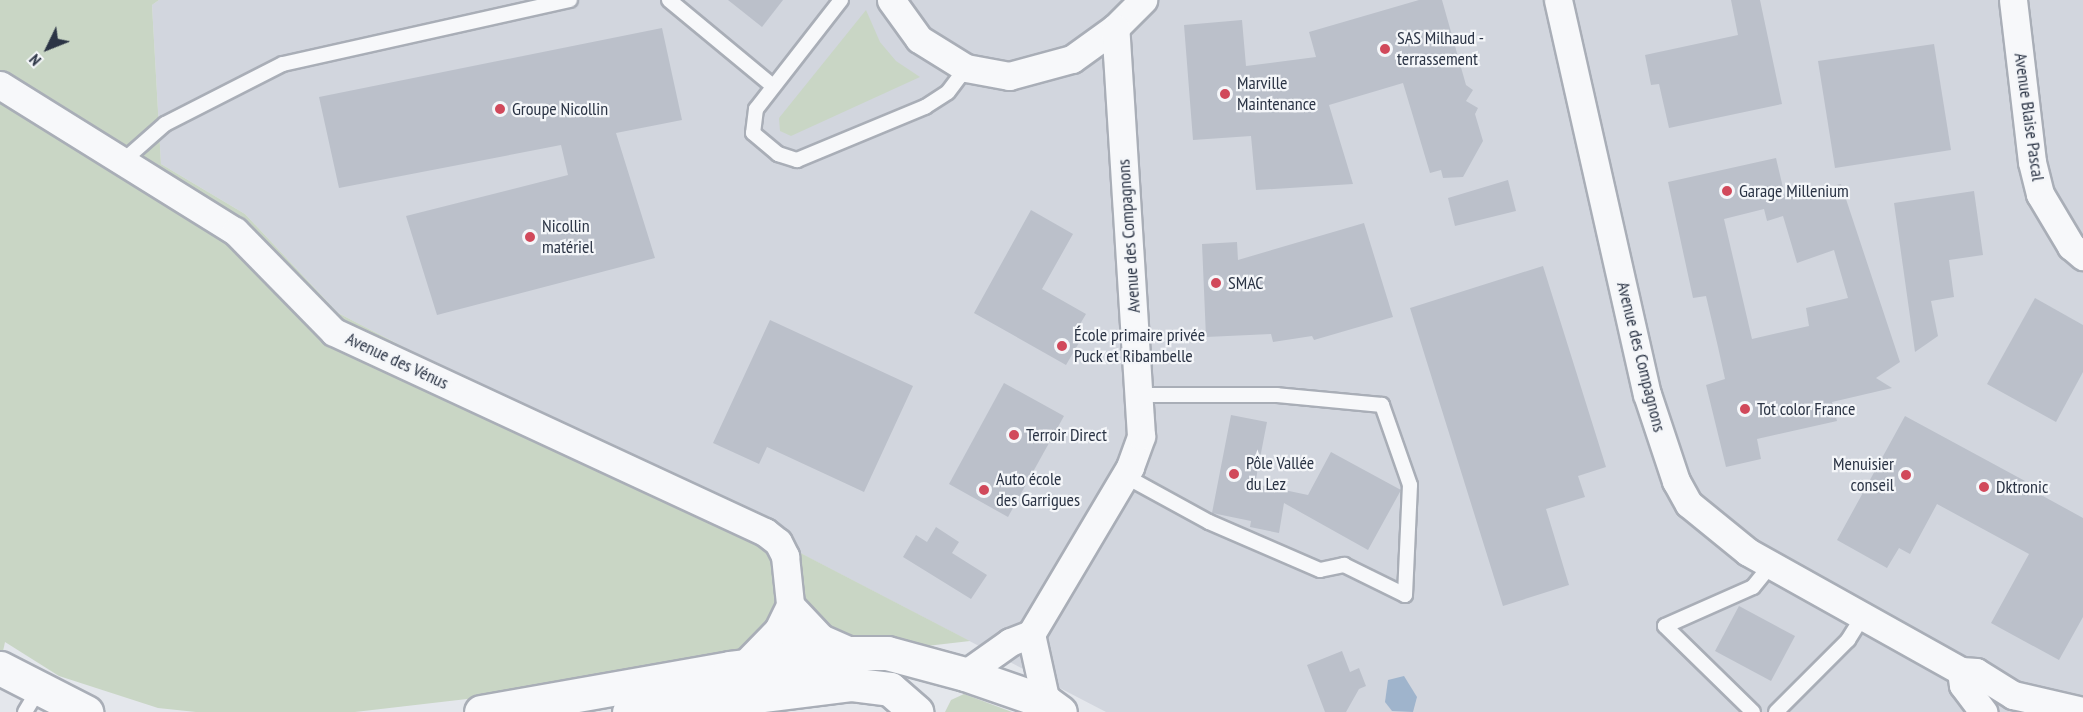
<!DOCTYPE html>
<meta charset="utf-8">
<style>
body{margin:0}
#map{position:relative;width:2083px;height:712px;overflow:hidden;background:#e4e7ec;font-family:"PT Sans Narrow",sans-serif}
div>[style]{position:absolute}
.built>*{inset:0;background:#d2d6de}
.green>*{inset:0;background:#c9d6c5}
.water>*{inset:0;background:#9fb4cc}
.building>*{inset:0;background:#bbc0ca}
.roads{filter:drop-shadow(2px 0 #a9aeb7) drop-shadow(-2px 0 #a9aeb7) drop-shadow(0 2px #a9aeb7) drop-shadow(0 -2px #a9aeb7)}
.service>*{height:14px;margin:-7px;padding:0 7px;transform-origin:7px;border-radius:7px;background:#f7f8fa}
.minor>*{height:27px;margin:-13.5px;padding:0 13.5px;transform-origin:13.5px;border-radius:13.5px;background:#f7f8fa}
.tertiary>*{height:33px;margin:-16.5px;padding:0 16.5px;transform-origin:16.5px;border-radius:16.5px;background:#f7f8fa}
.dots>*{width:16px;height:16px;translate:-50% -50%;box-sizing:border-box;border:3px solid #f4f6f9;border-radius:50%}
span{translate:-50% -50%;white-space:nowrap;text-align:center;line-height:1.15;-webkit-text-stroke:4.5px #f4f6f9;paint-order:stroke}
.poi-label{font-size:18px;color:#2b3445}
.left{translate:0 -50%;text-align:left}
.right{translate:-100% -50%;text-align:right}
.street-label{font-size:18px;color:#2b3445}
.north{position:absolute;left:18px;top:18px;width:60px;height:60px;-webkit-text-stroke:4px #f4f6f9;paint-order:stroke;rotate:227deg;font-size:16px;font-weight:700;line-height:24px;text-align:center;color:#2b3445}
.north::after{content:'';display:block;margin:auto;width:21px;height:27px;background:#2b3445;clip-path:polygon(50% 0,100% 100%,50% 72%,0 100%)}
</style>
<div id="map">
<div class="built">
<i style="clip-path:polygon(159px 0,2083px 0,2083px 707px,2075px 712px,1106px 712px,338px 313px,245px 214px,161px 164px,152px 5px)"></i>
</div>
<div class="green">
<i style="clip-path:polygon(0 0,159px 0,152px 5px,161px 164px,245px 214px,338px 313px,970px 641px,355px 712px,196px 712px,158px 708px,59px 676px,5px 642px,0 665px)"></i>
<i style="clip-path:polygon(866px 10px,880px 42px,896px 61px,920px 77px,791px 136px,780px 131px,779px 118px)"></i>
<i style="clip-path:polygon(964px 694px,1012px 712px,945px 712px,951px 700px)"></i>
</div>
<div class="water">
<i style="clip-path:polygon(1404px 676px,1417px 697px,1413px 712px,1392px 711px,1385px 702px,1388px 680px)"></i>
</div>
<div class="building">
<i style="clip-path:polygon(728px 0,783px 0,762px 27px)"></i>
<i style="clip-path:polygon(1419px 0,1442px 0,1466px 85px,1473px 90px,1466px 101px,1478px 108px,1475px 114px,1483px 141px,1463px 177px,1443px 178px,1441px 170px,1430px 173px,1403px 83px,1329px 105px,1353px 184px,1256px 190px,1251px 136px,1193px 140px,1184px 25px,1242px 20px,1246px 66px,1316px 57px,1309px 32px)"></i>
<i style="clip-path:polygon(1731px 0,1760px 0,1782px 104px,1669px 128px,1659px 84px,1651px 85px,1645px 55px,1738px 35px)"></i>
<i style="clip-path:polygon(662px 28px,682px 120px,616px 133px,655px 258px,437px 315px,406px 216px,568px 175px,561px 145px,339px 188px,319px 97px)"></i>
<i style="clip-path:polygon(1934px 44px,1951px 150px,1835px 168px,1818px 61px)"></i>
<i style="clip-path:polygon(evenodd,1776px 158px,1785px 196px,1841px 184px,1900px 362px,1876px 378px,1892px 388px,1832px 402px,1837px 421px,1757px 439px,1761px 459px,1726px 467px,1706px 385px,1725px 379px,1718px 347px,1706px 296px,1693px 298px,1668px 182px,1776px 158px,1764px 209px,1767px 221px,1783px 216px,1797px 263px,1834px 250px,1848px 298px,1806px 308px,1809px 326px,1752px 339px,1724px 219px,1764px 209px)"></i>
<i style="clip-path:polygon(1508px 180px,1516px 211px,1455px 226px,1448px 198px)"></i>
<i style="clip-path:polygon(1974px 191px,1983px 255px,1949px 260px,1954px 297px,1931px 301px,1938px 336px,1915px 352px,1894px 203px)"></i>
<i style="clip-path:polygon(1031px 210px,1073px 234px,1042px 289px,1086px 314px,1073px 336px,1080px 341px,1066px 365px,974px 313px)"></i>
<i style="clip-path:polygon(1364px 223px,1393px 317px,1314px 340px,1312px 336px,1273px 342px,1271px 334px,1206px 337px,1202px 244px,1237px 242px,1238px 260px)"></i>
<i style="clip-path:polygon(1543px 266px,1606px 467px,1578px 476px,1585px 497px,1546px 509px,1569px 585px,1503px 606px,1410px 308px)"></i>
<i style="clip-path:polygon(2035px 298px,2083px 325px,2083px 372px,2056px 422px,1987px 384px)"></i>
<i style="clip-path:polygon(770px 320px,913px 386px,864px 492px,767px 447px,759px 464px,713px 443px)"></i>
<i style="clip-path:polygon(1004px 383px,1064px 416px,1008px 517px,949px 484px)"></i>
<i style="clip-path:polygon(1231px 415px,1267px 422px,1255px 484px,1308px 495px,1331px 452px,1401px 490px,1368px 550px,1284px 503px,1279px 533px,1250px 527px,1251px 521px,1212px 513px)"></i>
<i style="clip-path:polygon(1905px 416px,2025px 481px,2023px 485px,2083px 518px,2083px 617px,2059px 660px,1991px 623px,2029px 554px,1937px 504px,1910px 554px,1899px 548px,1887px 568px,1837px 540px)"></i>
<i style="clip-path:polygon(936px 527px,959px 542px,952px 553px,987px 575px,971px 599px,903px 557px,916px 535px,927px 542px)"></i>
<i style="clip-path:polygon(1739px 606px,1795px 636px,1771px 681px,1715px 651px)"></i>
<i style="clip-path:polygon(1342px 651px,1350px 672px,1359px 668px,1366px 686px,1359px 689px,1346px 712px,1325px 712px,1307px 665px)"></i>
</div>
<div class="roads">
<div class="service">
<i style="left:669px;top:0;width:135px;rotate:39.6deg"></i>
<i style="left:841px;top:0;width:138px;rotate:127.9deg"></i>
<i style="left:756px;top:109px;width:24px;rotate:97deg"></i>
<i style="left:753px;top:133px;width:33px;rotate:40deg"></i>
<i style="left:778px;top:154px;width:20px;rotate:18deg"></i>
<i style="left:797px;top:160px;width:139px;rotate:-22.5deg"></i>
<i style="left:925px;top:107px;width:27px;rotate:-33deg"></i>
<i style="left:948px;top:92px;width:30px;rotate:-53deg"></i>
<i style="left:123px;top:161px;width:56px;rotate:-41.4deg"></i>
<i style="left:165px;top:124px;width:132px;rotate:-27deg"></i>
<i style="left:283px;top:64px;width:294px;rotate:-12.6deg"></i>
<i style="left:1125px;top:476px;width:96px;rotate:28.7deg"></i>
<i style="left:1209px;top:522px;width:121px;rotate:23.4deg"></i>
<i style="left:1320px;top:570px;width:25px;rotate:-12deg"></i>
<i style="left:1344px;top:565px;width:68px;rotate:26.2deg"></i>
<i style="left:1405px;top:595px;width:110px;rotate:-87.4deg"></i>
<i style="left:1410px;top:485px;width:85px;rotate:-109.3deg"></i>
<i style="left:1382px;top:405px;width:105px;rotate:-174.6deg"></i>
<i style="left:1277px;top:395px;width:136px;rotate:180deg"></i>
<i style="left:25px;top:712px;width:27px;rotate:-59deg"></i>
<i style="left:1753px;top:712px;width:123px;rotate:-135.7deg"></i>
<i style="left:1665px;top:626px;width:96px;rotate:-23.9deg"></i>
<i style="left:1753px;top:587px;width:28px;rotate:-51deg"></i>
<i style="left:1776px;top:712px;width:102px;rotate:-45deg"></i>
<i style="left:1848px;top:640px;width:28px;rotate:-58deg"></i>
</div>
<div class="minor">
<i style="left:891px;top:0;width:48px;rotate:54.3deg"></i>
<i style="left:919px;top:39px;width:55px;rotate:31.7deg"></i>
<i style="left:966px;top:68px;width:44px;rotate:10.5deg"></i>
<i style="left:1009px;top:76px;width:65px;rotate:-15.1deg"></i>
<i style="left:1072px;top:59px;width:53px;rotate:-35.8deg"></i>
<i style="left:1115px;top:28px;width:40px;rotate:-45deg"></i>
<i style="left:1558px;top:0;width:404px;rotate:77.3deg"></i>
<i style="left:1647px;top:394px;width:92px;rotate:71.6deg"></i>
<i style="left:1676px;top:481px;width:26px;rotate:61deg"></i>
<i style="left:1689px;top:504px;width:76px;rotate:39.1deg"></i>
<i style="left:1748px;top:552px;width:244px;rotate:29.2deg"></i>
<i style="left:1961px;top:671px;width:15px;rotate:4deg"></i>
<i style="left:1976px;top:672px;width:44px;rotate:31.9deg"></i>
<i style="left:2013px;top:695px;width:72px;rotate:12.9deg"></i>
<i style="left:2013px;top:0;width:163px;rotate:83.3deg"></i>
<i style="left:2032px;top:162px;width:33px;rotate:76deg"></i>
<i style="left:2040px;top:194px;width:61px;rotate:59.2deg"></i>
<i style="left:2071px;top:246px;width:16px;rotate:40deg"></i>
<i style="left:0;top:85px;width:277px;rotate:31.9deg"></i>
<i style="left:235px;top:231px;width:141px;rotate:45.6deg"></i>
<i style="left:334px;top:332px;width:475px;rotate:24.9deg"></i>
<i style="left:765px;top:532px;width:16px;rotate:38deg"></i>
<i style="left:778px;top:542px;width:16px;rotate:63deg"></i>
<i style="left:785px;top:556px;width:106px;rotate:84deg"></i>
<i style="left:790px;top:605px;width:45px;rotate:46.8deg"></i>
<i style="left:821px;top:638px;width:36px;rotate:24deg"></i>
<i style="left:1031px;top:634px;width:70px;rotate:77.6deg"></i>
<i style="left:742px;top:667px;width:52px;rotate:-45.8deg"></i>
<i style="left:778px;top:630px;width:28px;rotate:-64deg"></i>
<i style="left:1961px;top:671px;width:14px;rotate:82deg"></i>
<i style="left:1963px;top:685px;width:34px;rotate:53deg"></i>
<i style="left:965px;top:674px;width:55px;rotate:-35.4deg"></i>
<i style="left:1010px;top:642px;width:22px;rotate:-21deg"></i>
<i style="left:1031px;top:634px;width:194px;rotate:-59.3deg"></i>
<i style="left:1130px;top:467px;width:33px;rotate:-70deg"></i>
<i style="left:1141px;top:436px;width:409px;rotate:-93.6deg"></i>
</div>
<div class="tertiary">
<i style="left:0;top:668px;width:97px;rotate:27.1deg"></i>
<i style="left:481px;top:712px;width:253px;rotate:-10deg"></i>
<i style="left:730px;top:668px;width:125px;rotate:-6.9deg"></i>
<i style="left:854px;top:653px;width:33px"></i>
<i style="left:887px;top:653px;width:81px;rotate:15.1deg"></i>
<i style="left:965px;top:674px;width:86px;rotate:19.1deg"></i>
<i style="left:1046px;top:702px;width:17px;rotate:36deg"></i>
<i style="left:629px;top:712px;width:223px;rotate:-7.2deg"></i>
<i style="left:850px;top:684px;width:40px;rotate:7.1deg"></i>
<i style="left:890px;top:689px;width:35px;rotate:41deg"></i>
</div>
</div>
<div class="dots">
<i style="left:1385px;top:49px;background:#d1495b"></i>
<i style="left:1225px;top:94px;background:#d1495b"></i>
<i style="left:500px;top:109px;background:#d1495b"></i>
<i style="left:1727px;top:191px;background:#d1495b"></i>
<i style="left:530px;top:237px;background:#d1495b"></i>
<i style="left:1216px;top:283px;background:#d1495b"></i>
<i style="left:1062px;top:346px;background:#d1495b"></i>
<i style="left:1745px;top:409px;background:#d1495b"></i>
<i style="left:1014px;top:435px;background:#d1495b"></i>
<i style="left:1234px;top:474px;background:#d1495b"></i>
<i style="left:1906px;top:475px;background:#d1495b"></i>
<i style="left:1984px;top:487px;background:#d1495b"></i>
<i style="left:984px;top:490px;background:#d1495b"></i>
</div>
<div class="poi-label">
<span class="left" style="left:1397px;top:49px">SAS Milhaud -<br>terrassement</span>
<span class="left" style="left:1237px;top:94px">Marville<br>Maintenance</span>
<span class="left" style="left:512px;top:109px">Groupe Nicollin</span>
<span class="left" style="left:1739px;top:191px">Garage Millenium</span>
<span class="left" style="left:542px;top:237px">Nicollin<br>matériel</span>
<span class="left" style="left:1228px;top:283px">SMAC</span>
<span class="left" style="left:1074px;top:346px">École primaire privée<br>Puck et Ribambelle</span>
<span class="left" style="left:1757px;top:409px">Tot color France</span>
<span class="left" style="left:1026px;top:435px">Terroir Direct</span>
<span class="left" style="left:1246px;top:474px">Pôle Vallée<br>du Lez</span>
<span class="right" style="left:1894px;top:475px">Menuisier<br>conseil</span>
<span class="left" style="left:996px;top:490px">Auto école<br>des Garrigues</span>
<span class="left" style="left:1996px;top:487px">Dktronic</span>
</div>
<div class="street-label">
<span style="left:2029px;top:117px;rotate:82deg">Avenue Blaise Pascal</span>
<span style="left:1129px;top:236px;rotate:-94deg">Avenue des Compagnons</span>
<span style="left:1641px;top:357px;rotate:76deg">Avenue des Compagnons</span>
<span style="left:397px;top:361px;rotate:25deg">Avenue des Vénus</span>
</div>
<div class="north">N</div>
</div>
